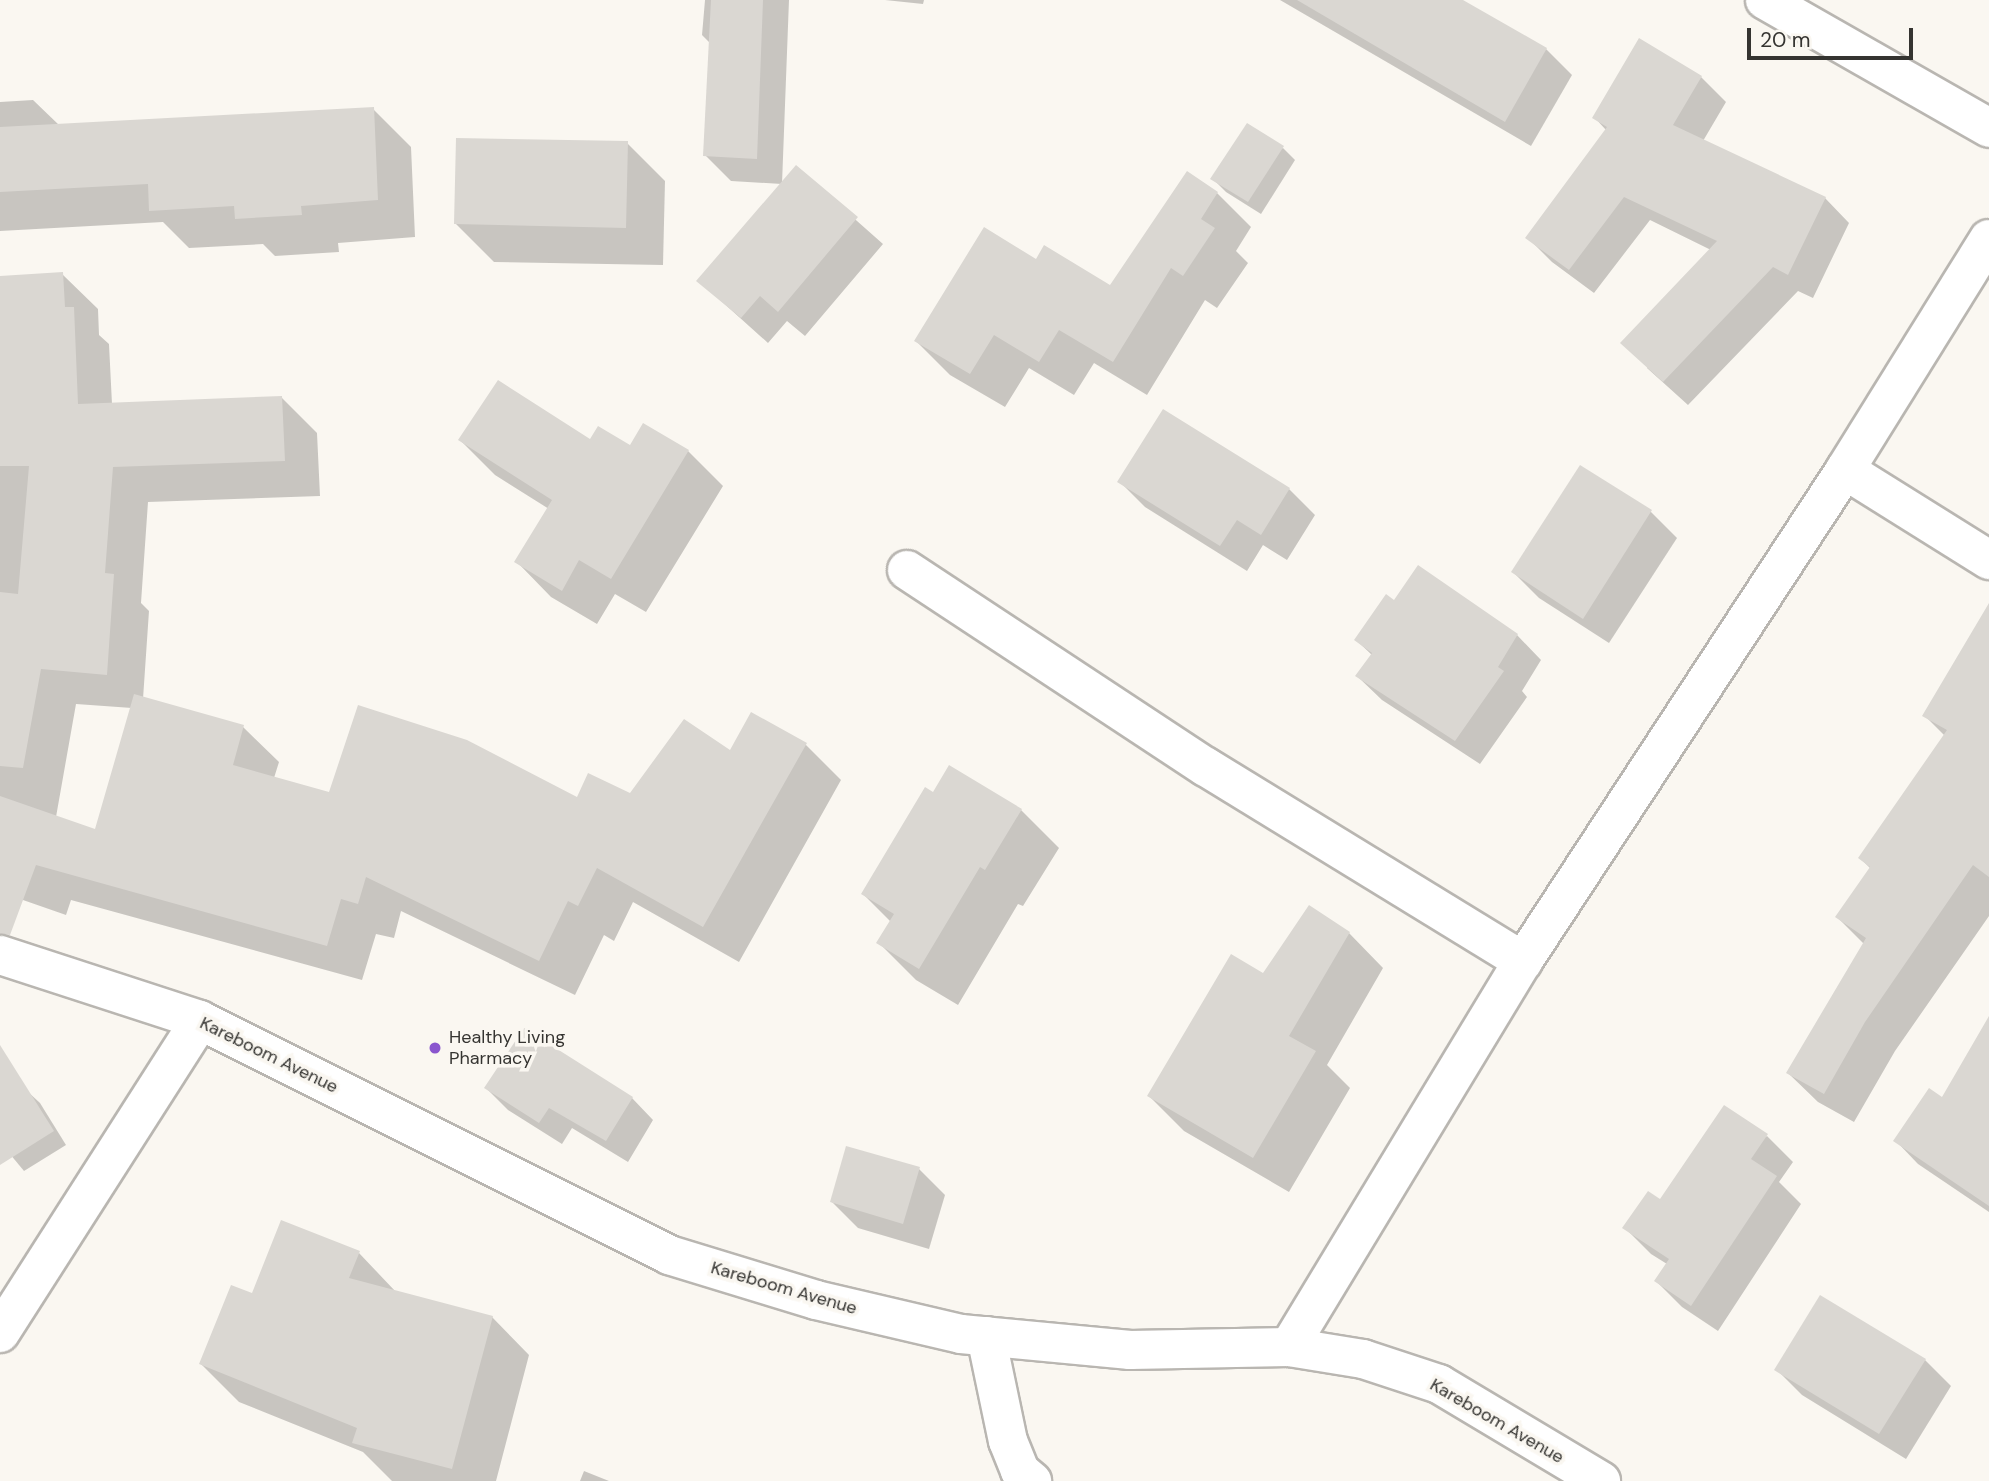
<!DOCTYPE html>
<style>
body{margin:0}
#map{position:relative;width:1989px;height:1481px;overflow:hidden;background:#faf7f1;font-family:"DM Sans",sans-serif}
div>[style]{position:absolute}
.shadow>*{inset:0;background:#0003}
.building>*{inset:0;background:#dad7d2}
.roads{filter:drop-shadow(2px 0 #b9b6b1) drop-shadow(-2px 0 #b9b6b1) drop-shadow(0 2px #b9b6b1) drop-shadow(0 -2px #b9b6b1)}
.minor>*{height:38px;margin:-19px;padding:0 19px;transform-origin:19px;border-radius:19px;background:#fff}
.dots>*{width:19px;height:19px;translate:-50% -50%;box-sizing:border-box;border:4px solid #faf7f1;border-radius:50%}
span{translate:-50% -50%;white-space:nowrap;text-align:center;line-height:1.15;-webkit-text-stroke:7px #faf7f1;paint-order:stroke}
.poi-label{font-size:18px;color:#353431}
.left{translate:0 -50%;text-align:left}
.street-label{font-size:18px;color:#353431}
.scale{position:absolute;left:1747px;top:28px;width:166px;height:32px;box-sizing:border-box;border:4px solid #353431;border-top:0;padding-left:9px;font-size:21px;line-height:24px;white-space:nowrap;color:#353431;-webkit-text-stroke:5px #faf7f1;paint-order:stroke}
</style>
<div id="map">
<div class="shadow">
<i style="clip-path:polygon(705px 0,789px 0,782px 184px,796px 167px,883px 244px,805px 336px,787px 321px,768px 343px,699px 281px,782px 184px,731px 181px,705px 155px,711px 44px,702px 35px)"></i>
<i style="clip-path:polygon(885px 0,924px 0,923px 4px)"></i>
<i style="clip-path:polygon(1280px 0,1459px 0,1546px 49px,1572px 75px,1531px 146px)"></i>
<i style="clip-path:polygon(1701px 77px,1726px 102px,1703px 141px,1825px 198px,1849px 223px,1813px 298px,1798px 291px,1688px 405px,1647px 368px,1711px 250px,1650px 220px,1594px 293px,1552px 262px,1527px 237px,1606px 130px,1594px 117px)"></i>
<i style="clip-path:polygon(33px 100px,59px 125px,373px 109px,411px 147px,415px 237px,338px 243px,339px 252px,275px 256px,263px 244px,189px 248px,163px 222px,0 231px,0 102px)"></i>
<i style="clip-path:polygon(627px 143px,665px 181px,663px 265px,494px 262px,456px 224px)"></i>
<i style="clip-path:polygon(1283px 148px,1295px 160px,1261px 214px,1226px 192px,1213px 179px)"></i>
<i style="clip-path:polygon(1217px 193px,1251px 227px,1236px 251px,1248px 263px,1217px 308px,1205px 300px,1147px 395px,1094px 363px,1074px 395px,1029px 368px,1005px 407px,950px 375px,916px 341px,1036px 261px,1111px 287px)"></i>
<i style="clip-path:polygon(evenodd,62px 274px,98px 309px,99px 335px,109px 344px,112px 404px,282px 398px,317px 433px,320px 496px,148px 502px,141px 603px,149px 611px,143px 699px,243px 727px,279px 762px,274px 778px,330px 794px,577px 799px,630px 795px,730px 753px,806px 745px,841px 780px,739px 962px,633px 902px,614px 941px,604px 935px,575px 995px,401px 911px,394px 938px,376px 934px,362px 980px,71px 900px,66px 915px,0 892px,0 277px,62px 274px,76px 704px,132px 708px,97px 831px,56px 817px,76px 704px)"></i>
<i style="clip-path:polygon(1164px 411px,1289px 489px,1315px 515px,1287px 560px,1263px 545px,1247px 571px,1145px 507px,1119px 481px)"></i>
<i style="clip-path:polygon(460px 440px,591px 441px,688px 451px,723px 486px,646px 612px,615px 594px,597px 624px,551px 597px,517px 562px,549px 509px,495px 475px)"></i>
<i style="clip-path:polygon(1581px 467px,1651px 512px,1677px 538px,1609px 643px,1539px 598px,1513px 572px)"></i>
<i style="clip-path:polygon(1419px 567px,1517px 635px,1541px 660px,1522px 691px,1527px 697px,1480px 764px,1382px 700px,1357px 676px,1372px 655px,1356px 640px,1394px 602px)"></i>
<i style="clip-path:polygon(1989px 662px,1989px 916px,1895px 1051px,1854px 1122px,1818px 1102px,1788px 1073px,1864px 944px,1837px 917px,1871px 869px,1860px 858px,1945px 736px,1925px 716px)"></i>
<i style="clip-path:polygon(933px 795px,1021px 810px,1059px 848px,1023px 906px,1018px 904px,958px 1005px,916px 980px,879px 943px,891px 922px,863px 894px)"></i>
<i style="clip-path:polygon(1349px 933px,1383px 968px,1327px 1065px,1350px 1088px,1289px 1192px,1184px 1131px,1149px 1096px)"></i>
<i style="clip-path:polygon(1989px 1053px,1989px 1212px,1918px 1164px,1896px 1141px)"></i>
<i style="clip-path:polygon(486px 1088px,632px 1098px,653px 1120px,628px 1162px,572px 1128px,562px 1144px,508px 1110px)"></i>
<i style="clip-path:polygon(27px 1091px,40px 1103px,66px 1145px,24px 1171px,0 1142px,0 1107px)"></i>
<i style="clip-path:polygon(1767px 1136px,1793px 1162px,1779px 1182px,1801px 1204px,1718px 1331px,1682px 1307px,1656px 1281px,1667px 1264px,1651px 1254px,1625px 1228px)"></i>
<i style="clip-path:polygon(919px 1169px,945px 1195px,929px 1249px,858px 1228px,832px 1202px)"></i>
<i style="clip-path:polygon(359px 1253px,396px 1292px,492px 1317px,529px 1355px,496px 1481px,392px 1481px,363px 1452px,239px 1402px,201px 1364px,253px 1295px)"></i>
<i style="clip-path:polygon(1925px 1360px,1951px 1386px,1906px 1459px,1802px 1395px,1776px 1369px)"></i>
<i style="clip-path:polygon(584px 1471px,609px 1481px,580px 1481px)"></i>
</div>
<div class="building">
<i style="clip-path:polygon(711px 0,763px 0,757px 159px,703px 156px)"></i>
<i style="clip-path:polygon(1297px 0,1463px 0,1547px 48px,1505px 122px)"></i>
<i style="clip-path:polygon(1639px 38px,1702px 76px,1673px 125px,1826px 197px,1788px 275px,1773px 267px,1663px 382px,1620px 343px,1717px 241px,1624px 197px,1569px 270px,1525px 238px,1607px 127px,1592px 118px)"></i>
<i style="clip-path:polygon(374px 107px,378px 200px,301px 206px,302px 215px,235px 219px,234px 206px,149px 211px,148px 184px,0 192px,0 127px)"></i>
<i style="clip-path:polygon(1247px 123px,1284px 146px,1248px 202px,1210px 179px)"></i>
<i style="clip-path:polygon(456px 138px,628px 141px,626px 228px,454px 224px)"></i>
<i style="clip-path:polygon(796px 165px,858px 217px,778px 312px,760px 296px,741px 318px,696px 281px)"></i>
<i style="clip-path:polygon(1187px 171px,1218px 192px,1201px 219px,1215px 228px,1183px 276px,1171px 268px,1113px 362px,1059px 330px,1039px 362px,994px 335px,970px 374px,914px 341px,984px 227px,1036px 259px,1044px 245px,1110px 285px)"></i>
<i style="clip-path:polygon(63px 272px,65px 307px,74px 307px,78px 404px,282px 396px,285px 461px,113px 467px,105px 573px,114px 574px,107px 675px,41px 669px,23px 768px,0 766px,0 592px,18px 594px,29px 466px,0 466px,0 276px)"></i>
<i style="clip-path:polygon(498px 380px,590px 439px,598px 426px,630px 445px,643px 423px,689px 450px,611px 579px,579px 560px,562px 591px,514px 562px,552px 500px,458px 440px)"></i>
<i style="clip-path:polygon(1163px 409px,1290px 488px,1261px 535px,1237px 520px,1220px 546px,1117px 482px)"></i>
<i style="clip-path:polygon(1580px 465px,1652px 510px,1583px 619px,1511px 572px)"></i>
<i style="clip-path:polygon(1418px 565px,1518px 634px,1498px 667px,1504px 671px,1455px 741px,1355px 676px,1372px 653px,1354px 640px,1386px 594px,1394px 600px)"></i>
<i style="clip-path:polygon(1989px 603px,1989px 877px,1973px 865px,1865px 1022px,1824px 1094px,1786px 1073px,1866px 938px,1835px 917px,1870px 867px,1858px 858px,1947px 730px,1922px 716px)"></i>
<i style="clip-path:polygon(134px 694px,244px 725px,233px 765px,329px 792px,358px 705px,467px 740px,577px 797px,588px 773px,630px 793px,684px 719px,730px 750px,751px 712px,807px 743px,703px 927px,597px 868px,578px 906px,568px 901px,539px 961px,366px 877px,358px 904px,341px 899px,327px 946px,36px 865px,10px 935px,0 934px,0 796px,95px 829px)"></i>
<i style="clip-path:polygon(949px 765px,1022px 809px,985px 870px,980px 867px,919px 969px,876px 943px,894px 914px,861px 894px,925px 787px,933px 792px)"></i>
<i style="clip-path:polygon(1309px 905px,1350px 932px,1289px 1036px,1316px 1051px,1253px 1158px,1147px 1096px,1231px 954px,1263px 973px)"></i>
<i style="clip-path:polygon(1989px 1016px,1989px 1206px,1893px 1141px,1929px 1088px,1942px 1097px)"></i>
<i style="clip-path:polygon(524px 1028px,633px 1097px,606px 1141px,549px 1108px,539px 1123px,484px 1088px)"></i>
<i style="clip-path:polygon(0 1045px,54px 1131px,0 1165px)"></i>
<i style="clip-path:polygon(1724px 1105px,1768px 1134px,1751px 1159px,1777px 1176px,1691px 1306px,1654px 1281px,1669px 1259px,1622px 1228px,1648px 1191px,1660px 1199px)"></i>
<i style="clip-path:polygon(846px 1146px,920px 1167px,903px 1224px,830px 1202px)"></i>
<i style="clip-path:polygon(281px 1220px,360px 1251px,349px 1278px,493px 1316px,452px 1469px,352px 1443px,357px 1428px,199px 1364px,231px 1285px,252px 1293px)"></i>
<i style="clip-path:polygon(1820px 1295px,1926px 1359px,1879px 1434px,1774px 1370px)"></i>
</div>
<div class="roads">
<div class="minor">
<i style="left:1765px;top:0;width:258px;rotate:29.7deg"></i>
<i style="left:1845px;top:470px;width:170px;rotate:32deg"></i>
<i style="left:907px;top:570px;width:358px;rotate:33.4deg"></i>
<i style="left:1206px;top:767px;width:372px;rotate:31.5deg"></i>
<i style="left:0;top:955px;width:210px;rotate:18deg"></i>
<i style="left:200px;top:1020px;width:525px;rotate:26.61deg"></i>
<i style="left:669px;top:1255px;width:154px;rotate:17deg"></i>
<i style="left:816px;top:1300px;width:149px;rotate:13.2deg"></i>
<i style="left:961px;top:1334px;width:170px;rotate:5.4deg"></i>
<i style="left:1130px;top:1350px;width:159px;rotate:-1.1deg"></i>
<i style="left:1289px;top:1347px;width:75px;rotate:9.2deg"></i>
<i style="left:1363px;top:1359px;width:80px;rotate:18.2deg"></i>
<i style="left:1439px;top:1384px;width:189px;rotate:30.9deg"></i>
<i style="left:0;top:1333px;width:371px;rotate:-57.4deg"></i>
<i style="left:986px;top:1336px;width:107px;rotate:78.2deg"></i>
<i style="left:1008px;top:1441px;width:32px;rotate:68deg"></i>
<i style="left:1020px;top:1471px;width:16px;rotate:40deg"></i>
<i style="left:1289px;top:1347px;width:451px;rotate:-58.8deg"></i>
<i style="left:1523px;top:961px;width:587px;rotate:-56.74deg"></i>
<i style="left:1845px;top:470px;width:272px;rotate:-58.1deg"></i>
</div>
</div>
<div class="dots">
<i style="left:435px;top:1048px;background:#8a56ce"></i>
</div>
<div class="poi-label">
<span class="left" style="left:449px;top:1048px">Healthy Living<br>Pharmacy</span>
</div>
<div class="street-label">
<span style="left:269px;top:1055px;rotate:26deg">Kareboom Avenue</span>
<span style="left:784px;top:1288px;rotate:16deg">Kareboom Avenue</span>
<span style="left:1497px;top:1421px;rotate:30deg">Kareboom Avenue</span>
</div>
<div class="scale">20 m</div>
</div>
